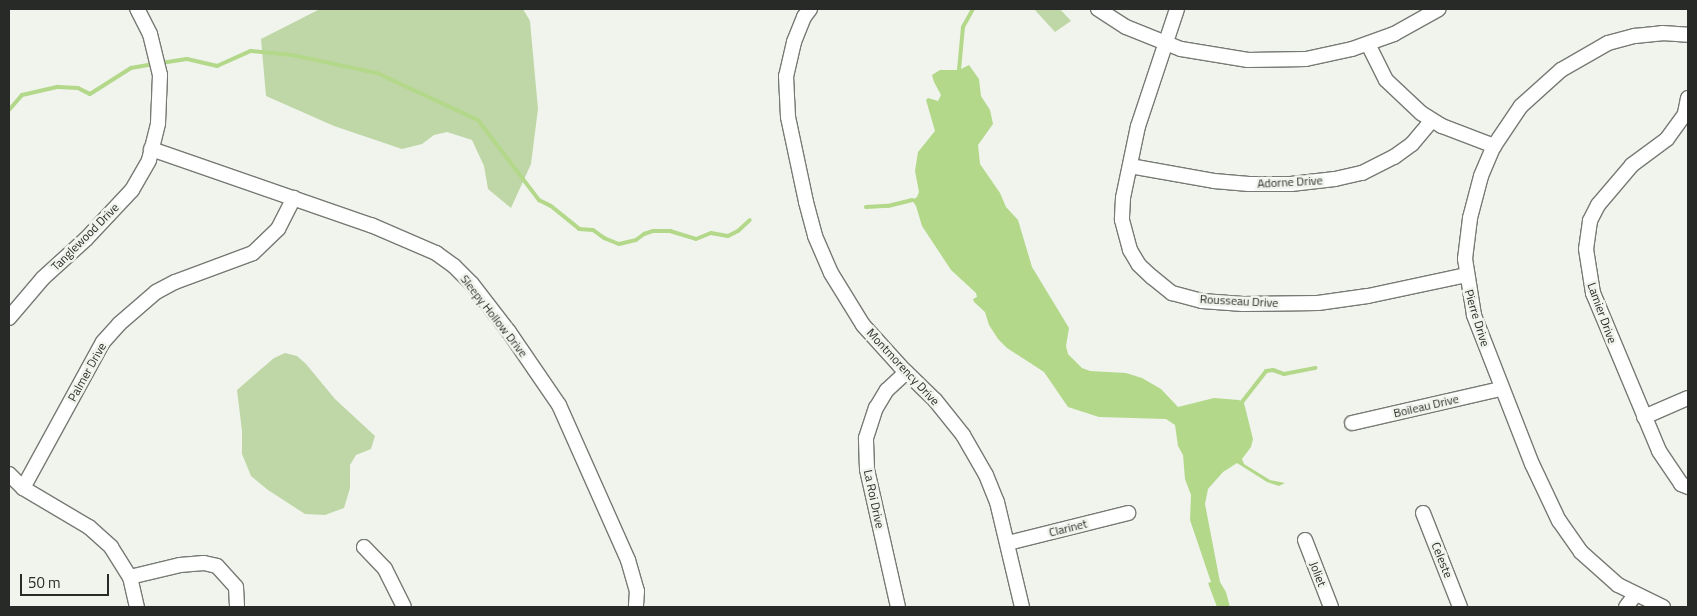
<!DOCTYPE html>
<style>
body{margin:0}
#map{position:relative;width:1697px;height:616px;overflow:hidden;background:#f0f4ed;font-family:"Titillium Web",sans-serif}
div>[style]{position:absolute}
.green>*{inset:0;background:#bfd7a6}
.water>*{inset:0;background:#b3d88a}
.stream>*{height:4px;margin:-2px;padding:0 2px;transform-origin:2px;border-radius:2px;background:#b3d88a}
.roads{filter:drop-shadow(1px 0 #777a74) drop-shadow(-1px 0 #777a74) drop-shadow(0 1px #777a74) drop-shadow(0 -1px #777a74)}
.street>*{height:14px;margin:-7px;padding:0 7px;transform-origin:7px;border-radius:7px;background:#fff}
span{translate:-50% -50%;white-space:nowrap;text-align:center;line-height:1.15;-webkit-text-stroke:5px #f0f4ed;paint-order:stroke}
.street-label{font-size:12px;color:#282a27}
.frame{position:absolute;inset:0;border:10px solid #282a27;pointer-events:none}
.scale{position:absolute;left:20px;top:574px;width:89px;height:22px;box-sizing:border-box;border:2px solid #282a27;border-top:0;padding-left:6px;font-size:15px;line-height:18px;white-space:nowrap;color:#282a27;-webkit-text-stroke:4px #f0f4ed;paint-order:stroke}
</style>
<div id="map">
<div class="green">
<i style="clip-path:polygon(320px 9px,523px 9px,530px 21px,538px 109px,531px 164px,511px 208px,488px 189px,484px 166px,472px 140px,447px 132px,434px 135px,422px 144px,402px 149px,334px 126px,266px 96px,261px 39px)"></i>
<i style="clip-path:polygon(1034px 9px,1060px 9px,1071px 21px,1055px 32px)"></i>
<i style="clip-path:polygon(285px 353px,297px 356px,306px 364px,335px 399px,375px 436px,371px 449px,356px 455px,350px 465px,350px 488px,344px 508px,325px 515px,305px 514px,268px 490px,251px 476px,242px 454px,242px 431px,237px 390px,274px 358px)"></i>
</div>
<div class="water">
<i style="clip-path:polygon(969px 65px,979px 79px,981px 96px,990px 110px,993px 124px,978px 145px,980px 164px,1000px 193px,1006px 207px,1018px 220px,1032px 267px,1069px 328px,1066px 346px,1068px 354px,1082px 368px,1090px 371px,1126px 373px,1142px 378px,1161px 389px,1178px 407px,1214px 398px,1239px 400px,1244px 403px,1253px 439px,1251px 447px,1242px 459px,1244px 464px,1270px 480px,1285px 483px,1279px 486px,1267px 482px,1237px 463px,1223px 472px,1208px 489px,1205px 504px,1220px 582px,1226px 592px,1230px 607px,1217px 607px,1208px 583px,1211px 582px,1190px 520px,1191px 495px,1185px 479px,1183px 455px,1178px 446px,1175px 425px,1166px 419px,1099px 417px,1068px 407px,1044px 372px,1007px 348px,998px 339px,989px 325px,985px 312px,974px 302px,973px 299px,977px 297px,976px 293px,951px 270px,922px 226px,916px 206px,912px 200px,917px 197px,919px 192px,915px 171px,918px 152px,935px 131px,926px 100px,928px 98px,938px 101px,941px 95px,934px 82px,932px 75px,940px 70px,959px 70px)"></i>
</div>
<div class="stream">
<i style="left:161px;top:63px;width:26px;rotate:-9deg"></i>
<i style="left:187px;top:59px;width:31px;rotate:13deg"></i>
<i style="left:217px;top:66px;width:37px;rotate:-24deg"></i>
<i style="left:251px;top:51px;width:41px;rotate:5.6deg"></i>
<i style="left:292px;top:55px;width:87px;rotate:12deg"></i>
<i style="left:377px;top:73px;width:111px;rotate:25deg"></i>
<i style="left:478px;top:120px;width:101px;rotate:52.7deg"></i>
<i style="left:539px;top:200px;width:13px;rotate:27deg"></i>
<i style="left:551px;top:206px;width:36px;rotate:39deg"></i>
<i style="left:579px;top:229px;width:14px;rotate:4deg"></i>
<i style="left:593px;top:230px;width:14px;rotate:36deg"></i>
<i style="left:604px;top:238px;width:16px;rotate:22deg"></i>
<i style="left:619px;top:244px;width:17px;rotate:-13deg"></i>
<i style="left:636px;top:240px;width:10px;rotate:-37deg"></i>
<i style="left:644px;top:234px;width:9px;rotate:-18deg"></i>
<i style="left:653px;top:231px;width:17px"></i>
<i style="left:670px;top:231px;width:27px;rotate:17deg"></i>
<i style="left:696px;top:239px;width:16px;rotate:-22deg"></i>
<i style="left:711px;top:233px;width:17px;rotate:10deg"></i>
<i style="left:728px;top:236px;width:11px;rotate:-27deg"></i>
<i style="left:738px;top:231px;width:16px;rotate:-43deg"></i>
<i style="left:959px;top:70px;width:43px;rotate:-84.7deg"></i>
<i style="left:963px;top:27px;width:21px;rotate:-61deg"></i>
<i style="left:9px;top:110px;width:20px;rotate:-49deg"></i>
<i style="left:22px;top:95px;width:37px;rotate:-13deg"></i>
<i style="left:58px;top:87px;width:20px;rotate:3deg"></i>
<i style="left:78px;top:88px;width:13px;rotate:27deg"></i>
<i style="left:90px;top:94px;width:49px;rotate:-32.4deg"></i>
<i style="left:131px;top:68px;width:23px;rotate:-10deg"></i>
<i style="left:866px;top:207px;width:22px;rotate:-3deg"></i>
<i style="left:888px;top:206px;width:25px;rotate:-14deg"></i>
<i style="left:1242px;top:402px;width:39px;rotate:-52deg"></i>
<i style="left:1266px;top:371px;width:7px;rotate:-8deg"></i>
<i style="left:1273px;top:370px;width:12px;rotate:20deg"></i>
<i style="left:1284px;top:374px;width:32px;rotate:-11deg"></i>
</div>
<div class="roads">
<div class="street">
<i style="left:810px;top:9px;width:10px;rotate:127deg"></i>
<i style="left:804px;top:17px;width:27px;rotate:112deg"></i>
<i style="left:794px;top:42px;width:35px;rotate:103deg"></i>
<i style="left:786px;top:76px;width:41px;rotate:87.2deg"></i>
<i style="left:788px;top:117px;width:87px;rotate:78deg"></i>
<i style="left:806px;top:202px;width:35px;rotate:75deg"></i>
<i style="left:815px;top:236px;width:40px;rotate:66.6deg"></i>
<i style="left:831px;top:273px;width:61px;rotate:58.4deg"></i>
<i style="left:863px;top:325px;width:55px;rotate:47.9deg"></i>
<i style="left:900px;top:366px;width:49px;rotate:44.2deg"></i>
<i style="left:935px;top:400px;width:45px;rotate:51.3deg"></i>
<i style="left:963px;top:435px;width:46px;rotate:60.1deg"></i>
<i style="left:986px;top:475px;width:29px;rotate:68deg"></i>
<i style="left:997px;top:502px;width:108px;rotate:76.6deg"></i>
<i style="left:1098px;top:9px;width:33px;rotate:33deg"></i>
<i style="left:1126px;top:27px;width:59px;rotate:21.8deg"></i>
<i style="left:1181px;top:49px;width:68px;rotate:9.3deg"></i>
<i style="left:1248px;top:60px;width:58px;rotate:-1deg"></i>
<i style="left:1306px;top:59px;width:47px;rotate:-12.3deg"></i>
<i style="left:1352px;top:49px;width:45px;rotate:-19.7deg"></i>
<i style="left:1394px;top:34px;width:51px;rotate:-29.1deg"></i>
<i style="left:1177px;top:9px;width:123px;rotate:108.4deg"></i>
<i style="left:1138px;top:126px;width:74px;rotate:101.8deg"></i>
<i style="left:1123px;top:198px;width:22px;rotate:93deg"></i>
<i style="left:1122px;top:220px;width:31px;rotate:75deg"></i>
<i style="left:1130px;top:250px;width:17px;rotate:59deg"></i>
<i style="left:1139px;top:265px;width:18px;rotate:43deg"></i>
<i style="left:1152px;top:277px;width:26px;rotate:39deg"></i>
<i style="left:1172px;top:293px;width:31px;rotate:15deg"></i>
<i style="left:1202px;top:301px;width:41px;rotate:4.2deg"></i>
<i style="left:1243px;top:304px;width:75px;rotate:-0.8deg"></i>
<i style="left:1318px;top:303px;width:50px;rotate:-8deg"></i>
<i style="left:1368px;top:296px;width:100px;rotate:-12.1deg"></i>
<i style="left:1368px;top:44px;width:40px;rotate:63.4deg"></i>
<i style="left:1386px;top:80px;width:48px;rotate:43.3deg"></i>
<i style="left:1421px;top:113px;width:25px;rotate:32deg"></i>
<i style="left:1442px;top:126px;width:56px;rotate:21deg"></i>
<i style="left:1688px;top:98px;width:16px;rotate:101deg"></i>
<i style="left:1685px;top:114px;width:31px;rotate:126deg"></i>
<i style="left:1667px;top:139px;width:44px;rotate:143.4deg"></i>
<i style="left:1632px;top:165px;width:52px;rotate:130.4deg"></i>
<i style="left:1598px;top:205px;width:18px;rotate:117deg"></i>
<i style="left:1590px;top:221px;width:28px;rotate:98deg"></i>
<i style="left:1586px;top:249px;width:45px;rotate:81deg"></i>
<i style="left:1593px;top:293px;width:171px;rotate:67.3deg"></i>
<i style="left:1659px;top:451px;width:40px;rotate:56deg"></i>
<i style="left:1681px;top:484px;width:8px;rotate:23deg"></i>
<i style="left:151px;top:149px;width:233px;rotate:19.1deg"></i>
<i style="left:371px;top:225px;width:71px;rotate:23.3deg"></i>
<i style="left:436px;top:253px;width:22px;rotate:36deg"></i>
<i style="left:454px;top:266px;width:25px;rotate:45deg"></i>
<i style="left:472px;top:284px;width:61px;rotate:52.4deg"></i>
<i style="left:509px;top:332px;width:88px;rotate:55.6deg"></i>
<i style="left:559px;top:405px;width:170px;rotate:66deg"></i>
<i style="left:628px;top:560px;width:32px;rotate:74deg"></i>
<i style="left:637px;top:591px;width:16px;rotate:94deg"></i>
<i style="left:1130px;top:166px;width:85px;rotate:10.1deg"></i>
<i style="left:1214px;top:181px;width:35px;rotate:5deg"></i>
<i style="left:1249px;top:184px;width:42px"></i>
<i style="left:1291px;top:184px;width:44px;rotate:-6.5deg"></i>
<i style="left:1335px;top:179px;width:28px;rotate:-13deg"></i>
<i style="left:1362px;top:173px;width:36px;rotate:-27deg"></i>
<i style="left:1394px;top:157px;width:22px;rotate:-36deg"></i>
<i style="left:1412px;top:144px;width:31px;rotate:-50deg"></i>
<i style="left:9px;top:318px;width:52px;rotate:-49.6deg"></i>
<i style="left:43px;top:278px;width:58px;rotate:-42.2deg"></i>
<i style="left:86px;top:239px;width:67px;rotate:-46.8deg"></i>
<i style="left:132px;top:190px;width:34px;rotate:-60deg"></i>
<i style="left:149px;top:160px;width:38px;rotate:-76deg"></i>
<i style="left:158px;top:123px;width:48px;rotate:-87.6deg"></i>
<i style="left:160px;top:75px;width:42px;rotate:-103.7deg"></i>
<i style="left:150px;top:34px;width:28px;rotate:-117deg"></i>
<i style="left:1644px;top:417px;width:48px;rotate:-23.4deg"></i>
<i style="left:1352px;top:423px;width:153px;rotate:-12.9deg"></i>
<i style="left:9px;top:474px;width:20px;rotate:45deg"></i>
<i style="left:23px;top:488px;width:77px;rotate:30.6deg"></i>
<i style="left:89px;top:527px;width:30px;rotate:42deg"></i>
<i style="left:111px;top:547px;width:36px;rotate:58deg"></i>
<i style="left:130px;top:577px;width:31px;rotate:77deg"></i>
<i style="left:23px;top:488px;width:166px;rotate:-61.3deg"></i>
<i style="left:103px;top:342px;width:24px;rotate:-48deg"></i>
<i style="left:119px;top:324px;width:49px;rotate:-40.9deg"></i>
<i style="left:156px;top:292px;width:21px;rotate:-28deg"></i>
<i style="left:175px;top:282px;width:83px;rotate:-20.4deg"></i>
<i style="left:253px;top:253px;width:35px;rotate:-44deg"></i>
<i style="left:278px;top:229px;width:35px;rotate:-63deg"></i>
<i style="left:1423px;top:513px;width:101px;rotate:68.5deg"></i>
<i style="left:1305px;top:540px;width:72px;rotate:68.8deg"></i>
<i style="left:1008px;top:543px;width:124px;rotate:-14deg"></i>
<i style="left:364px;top:547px;width:30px;rotate:46deg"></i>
<i style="left:385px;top:569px;width:42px;rotate:63.4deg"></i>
<i style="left:130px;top:577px;width:51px;rotate:-13.5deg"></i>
<i style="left:180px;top:565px;width:24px;rotate:-5deg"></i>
<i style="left:204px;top:563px;width:13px;rotate:13deg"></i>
<i style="left:217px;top:566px;width:28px;rotate:48deg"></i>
<i style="left:236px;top:587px;width:20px;rotate:87deg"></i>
<i style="left:898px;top:607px;width:141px;rotate:-102.7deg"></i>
<i style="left:867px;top:469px;width:31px;rotate:-92deg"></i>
<i style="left:866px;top:438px;width:32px;rotate:-72deg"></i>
<i style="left:876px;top:408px;width:21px;rotate:-59deg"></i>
<i style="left:887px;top:390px;width:26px;rotate:-43deg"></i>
<i style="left:1626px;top:607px;width:15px;rotate:-53deg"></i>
<i style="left:1663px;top:607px;width:50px;rotate:-153.9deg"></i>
<i style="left:1618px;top:585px;width:50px;rotate:-138.3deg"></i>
<i style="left:1581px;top:552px;width:38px;rotate:-125deg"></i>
<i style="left:1559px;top:521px;width:63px;rotate:-115.3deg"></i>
<i style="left:1532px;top:464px;width:160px;rotate:-111.3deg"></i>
<i style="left:1474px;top:315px;width:57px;rotate:-99.1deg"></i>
<i style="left:1465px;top:259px;width:41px;rotate:-83deg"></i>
<i style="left:1470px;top:218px;width:43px;rotate:-75.3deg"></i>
<i style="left:1481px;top:176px;width:33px;rotate:-67deg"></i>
<i style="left:1494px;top:146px;width:48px;rotate:-56deg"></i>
<i style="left:1521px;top:106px;width:54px;rotate:-42deg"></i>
<i style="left:1561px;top:70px;width:54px;rotate:-29.9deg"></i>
<i style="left:1608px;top:43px;width:28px;rotate:-15deg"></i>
<i style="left:1635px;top:36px;width:27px;rotate:-6deg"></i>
<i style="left:1662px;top:33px;width:26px;rotate:4deg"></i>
</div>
</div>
<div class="street-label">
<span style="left:1290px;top:182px;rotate:-3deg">Adorne Drive</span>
<span style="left:85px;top:237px;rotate:-45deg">Tanglewood Drive</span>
<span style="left:1239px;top:301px;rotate:3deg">Rousseau Drive</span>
<span style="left:1602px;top:313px;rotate:70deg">Lamier Drive</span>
<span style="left:494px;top:316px;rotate:52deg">Sleepy Hollow Drive</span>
<span style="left:1477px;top:318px;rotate:73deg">Pierre Drive</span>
<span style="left:903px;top:367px;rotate:47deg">Montmorency Drive</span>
<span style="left:87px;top:372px;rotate:-61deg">Palmer Drive</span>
<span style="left:1426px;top:406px;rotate:-13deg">Boileau Drive</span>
<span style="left:874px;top:499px;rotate:78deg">La Roi Drive</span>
<span style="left:1068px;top:528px;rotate:-14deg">Clarinet</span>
<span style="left:1442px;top:560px;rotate:68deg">Celeste</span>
<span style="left:1318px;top:574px;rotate:69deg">Joliet</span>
</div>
<div class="frame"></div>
<div class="scale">50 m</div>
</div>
